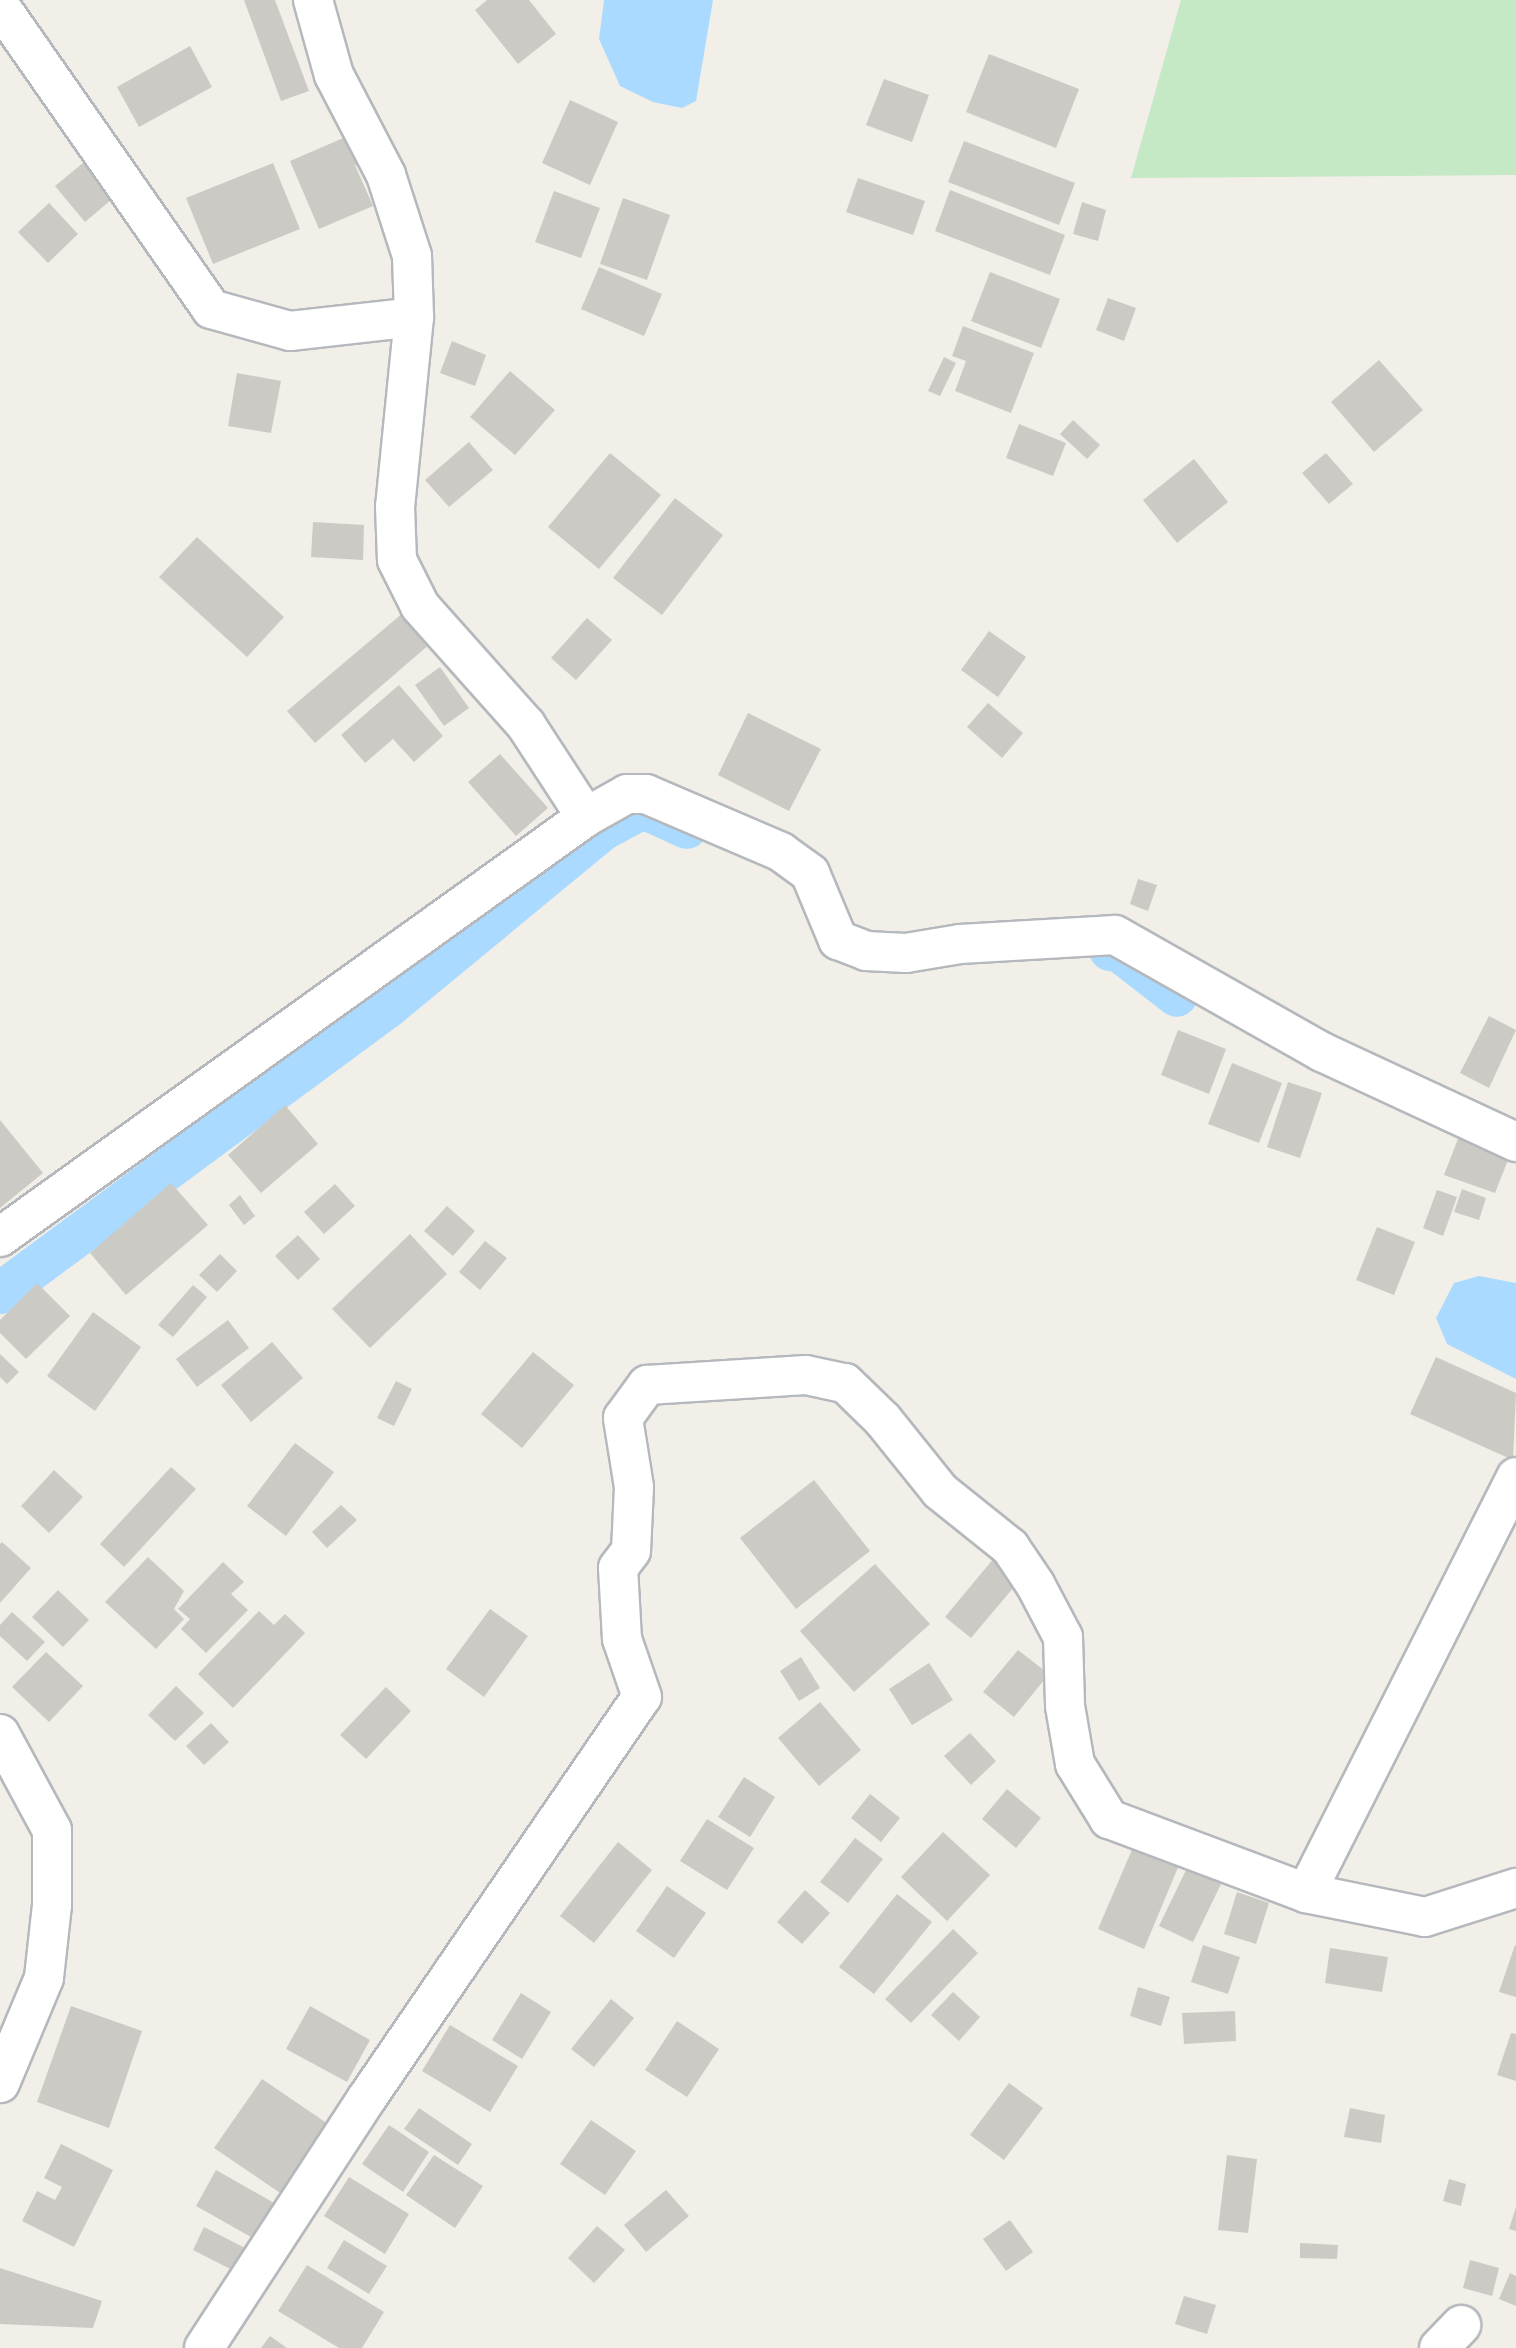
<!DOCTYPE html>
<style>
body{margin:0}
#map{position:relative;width:1516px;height:2348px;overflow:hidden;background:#f1efe8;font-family:Raleway,sans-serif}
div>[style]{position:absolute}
.green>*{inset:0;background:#c5e8c5}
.water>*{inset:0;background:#aadaff}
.canal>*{height:42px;margin:-21px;padding:0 21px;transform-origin:21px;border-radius:21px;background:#aadaff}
.building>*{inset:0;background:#cccac5}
.roads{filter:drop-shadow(2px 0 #b5b8bc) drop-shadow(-2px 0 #b5b8bc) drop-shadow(0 2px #b5b8bc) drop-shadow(0 -2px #b5b8bc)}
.street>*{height:38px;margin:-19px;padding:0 19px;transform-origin:19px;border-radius:19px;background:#fff}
span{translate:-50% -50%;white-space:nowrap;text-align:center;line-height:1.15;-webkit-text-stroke:6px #fff;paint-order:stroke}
</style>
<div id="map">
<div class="green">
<i style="clip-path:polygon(1181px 0,1516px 0,1516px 175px,1131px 178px)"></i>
</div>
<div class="water">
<i style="clip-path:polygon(604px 0,713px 0,696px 101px,682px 108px,653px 102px,620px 86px,599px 39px)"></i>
<i style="clip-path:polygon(1479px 1276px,1516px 1283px,1516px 1379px,1447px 1344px,1436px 1318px,1454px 1283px)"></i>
</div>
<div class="canal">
<i style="left:1110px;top:950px;width:9px;rotate:6deg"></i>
<i style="left:1119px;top:951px;width:73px;rotate:37.8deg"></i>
<i style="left:0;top:1293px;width:483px;rotate:-36.4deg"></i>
<i style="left:389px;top:1006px;width:278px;rotate:-39.5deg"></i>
<i style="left:604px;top:829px;width:44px;rotate:-28.3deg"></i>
<i style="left:643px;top:808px;width:48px;rotate:24.4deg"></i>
</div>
<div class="building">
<i style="clip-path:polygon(244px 0,275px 0,309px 91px,281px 101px)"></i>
<i style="clip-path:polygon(487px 0,529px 0,556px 34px,518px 64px,475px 10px)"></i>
<i style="clip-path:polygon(190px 46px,212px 87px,139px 127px,117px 87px)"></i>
<i style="clip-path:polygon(989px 54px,1079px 89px,1056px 148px,966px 112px)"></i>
<i style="clip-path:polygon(884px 79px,929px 95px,912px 142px,866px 125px)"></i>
<i style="clip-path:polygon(570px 100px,618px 122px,590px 185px,542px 163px)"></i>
<i style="clip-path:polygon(355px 133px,366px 160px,355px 165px,373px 206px,319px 229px,290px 161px)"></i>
<i style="clip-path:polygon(964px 141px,1075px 183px,1059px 225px,948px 182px)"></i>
<i style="clip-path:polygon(83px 163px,112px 199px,85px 222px,55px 186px)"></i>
<i style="clip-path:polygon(273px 163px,300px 229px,213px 264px,186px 198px)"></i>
<i style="clip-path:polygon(858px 178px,925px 201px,913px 235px,846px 212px)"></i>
<i style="clip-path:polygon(950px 190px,1065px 235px,1050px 275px,935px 231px)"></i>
<i style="clip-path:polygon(554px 191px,600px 208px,581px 258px,535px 242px)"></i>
<i style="clip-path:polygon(623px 198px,670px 215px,647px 280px,600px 264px)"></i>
<i style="clip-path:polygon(1082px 202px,1106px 210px,1098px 241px,1073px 234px)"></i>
<i style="clip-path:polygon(49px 203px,78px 234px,48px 263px,18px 232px)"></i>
<i style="clip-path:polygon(599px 267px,662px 294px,644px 336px,581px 309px)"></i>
<i style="clip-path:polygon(990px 272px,1060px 299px,1041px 348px,971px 321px)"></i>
<i style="clip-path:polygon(1108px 298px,1136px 308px,1124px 341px,1096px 330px)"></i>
<i style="clip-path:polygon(963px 326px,1034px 353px,1011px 413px,955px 391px,966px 361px,952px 356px)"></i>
<i style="clip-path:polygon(452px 341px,486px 355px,475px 386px,440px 373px)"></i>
<i style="clip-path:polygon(944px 357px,956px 363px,940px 396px,928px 391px)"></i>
<i style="clip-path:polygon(1379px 360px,1423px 410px,1374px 452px,1331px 402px)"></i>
<i style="clip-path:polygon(510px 371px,555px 410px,515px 455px,470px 417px)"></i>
<i style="clip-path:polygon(237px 373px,281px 381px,271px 433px,228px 426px)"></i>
<i style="clip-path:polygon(1073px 420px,1100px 445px,1087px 459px,1060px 434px)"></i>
<i style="clip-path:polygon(1019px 424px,1066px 443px,1053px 476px,1006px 458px)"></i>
<i style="clip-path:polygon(469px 442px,493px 470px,449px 507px,425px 480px)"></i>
<i style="clip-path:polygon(610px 453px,661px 495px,599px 569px,548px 527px)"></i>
<i style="clip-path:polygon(1326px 453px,1353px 484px,1329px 504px,1302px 473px)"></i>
<i style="clip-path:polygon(1194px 459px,1228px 502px,1177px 543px,1143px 500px)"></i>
<i style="clip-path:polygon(675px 498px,723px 535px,662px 615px,613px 578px)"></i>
<i style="clip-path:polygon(313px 522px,364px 525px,363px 560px,311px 557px)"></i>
<i style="clip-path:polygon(197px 537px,284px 617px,247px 657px,159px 577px)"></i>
<i style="clip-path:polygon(404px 612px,431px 643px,315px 743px,287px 711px)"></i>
<i style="clip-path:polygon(587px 618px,612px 640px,576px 680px,551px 658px)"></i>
<i style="clip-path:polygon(989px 631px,1026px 657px,998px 697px,961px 670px)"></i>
<i style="clip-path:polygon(440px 667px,469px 708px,444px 726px,415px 685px)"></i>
<i style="clip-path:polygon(399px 685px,443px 736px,414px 762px,393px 739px,365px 763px,341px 735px)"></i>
<i style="clip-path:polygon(988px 703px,1023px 733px,1002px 758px,967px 727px)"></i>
<i style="clip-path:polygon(748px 713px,821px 749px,789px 811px,718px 775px)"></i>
<i style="clip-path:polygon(500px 754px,548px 808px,516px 836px,468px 782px)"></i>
<i style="clip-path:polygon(1138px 879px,1157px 885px,1148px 911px,1130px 904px)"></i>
<i style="clip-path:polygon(1489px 1016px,1516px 1030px,1489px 1088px,1460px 1073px)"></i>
<i style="clip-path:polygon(1178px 1030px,1226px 1049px,1209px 1094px,1161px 1075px)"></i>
<i style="clip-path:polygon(1232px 1063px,1282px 1083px,1259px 1143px,1208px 1124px)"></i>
<i style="clip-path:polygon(1288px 1082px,1322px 1093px,1300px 1158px,1267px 1147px)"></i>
<i style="clip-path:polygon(285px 1105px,318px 1144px,261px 1193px,228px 1155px)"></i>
<i style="clip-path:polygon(0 1120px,43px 1173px,0 1208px)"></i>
<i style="clip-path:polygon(1461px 1131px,1512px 1150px,1495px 1193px,1444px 1175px)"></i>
<i style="clip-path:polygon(171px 1183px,208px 1225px,126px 1295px,90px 1253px)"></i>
<i style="clip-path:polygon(335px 1184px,355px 1206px,324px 1234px,304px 1212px)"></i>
<i style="clip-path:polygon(1462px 1189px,1486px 1198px,1479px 1220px,1454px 1212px)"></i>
<i style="clip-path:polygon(1437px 1190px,1457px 1197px,1443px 1236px,1423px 1228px)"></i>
<i style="clip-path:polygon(240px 1195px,255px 1216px,244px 1225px,229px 1205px)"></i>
<i style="clip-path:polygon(447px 1206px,475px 1231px,453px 1256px,424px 1231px)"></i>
<i style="clip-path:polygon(1377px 1227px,1415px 1242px,1394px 1295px,1356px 1280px)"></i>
<i style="clip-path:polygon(410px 1234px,447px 1274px,370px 1348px,332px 1309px)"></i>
<i style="clip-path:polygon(298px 1235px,320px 1259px,298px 1280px,275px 1256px)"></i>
<i style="clip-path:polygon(485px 1241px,507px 1258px,480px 1290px,459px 1272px)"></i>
<i style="clip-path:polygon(220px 1254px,237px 1271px,217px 1292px,199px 1275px)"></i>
<i style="clip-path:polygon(37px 1283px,70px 1316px,26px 1359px,0 1333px,0 1320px)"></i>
<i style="clip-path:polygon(193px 1285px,207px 1297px,173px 1337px,158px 1325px)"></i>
<i style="clip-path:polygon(93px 1312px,141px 1347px,95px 1411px,47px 1376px)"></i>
<i style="clip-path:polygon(228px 1320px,249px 1348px,197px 1387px,176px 1359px)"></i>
<i style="clip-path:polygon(272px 1342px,303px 1378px,251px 1422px,221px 1385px)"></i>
<i style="clip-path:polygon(533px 1352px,574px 1385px,522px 1448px,481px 1414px)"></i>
<i style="clip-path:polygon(0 1354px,19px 1372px,7px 1384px,0 1377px)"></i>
<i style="clip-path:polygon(1436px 1357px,1516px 1393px,1513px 1460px,1410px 1414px)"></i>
<i style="clip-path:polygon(396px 1381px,412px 1389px,394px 1426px,377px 1418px)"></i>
<i style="clip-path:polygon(295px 1443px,334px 1472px,286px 1536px,247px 1506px)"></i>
<i style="clip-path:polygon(171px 1467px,196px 1489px,124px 1567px,100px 1544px)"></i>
<i style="clip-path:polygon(54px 1470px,83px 1497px,49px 1533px,21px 1506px)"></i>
<i style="clip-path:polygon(814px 1480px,870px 1551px,796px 1609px,740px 1538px)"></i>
<i style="clip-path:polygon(341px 1505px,357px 1520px,327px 1548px,312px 1532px)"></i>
<i style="clip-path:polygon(2px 1542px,31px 1568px,0 1603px,0 1544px)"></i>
<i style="clip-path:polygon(148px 1557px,184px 1591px,174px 1609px,184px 1619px,156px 1649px,105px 1602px)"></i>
<i style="clip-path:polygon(994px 1558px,1020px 1580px,971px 1638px,945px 1617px)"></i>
<i style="clip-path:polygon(223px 1562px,244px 1582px,231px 1594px,248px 1610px,206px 1653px,181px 1629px,190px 1619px,178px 1609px)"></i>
<i style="clip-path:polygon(875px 1564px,930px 1624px,854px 1692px,800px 1631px)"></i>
<i style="clip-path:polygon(58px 1590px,89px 1620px,63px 1647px,32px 1617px)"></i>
<i style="clip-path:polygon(490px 1609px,528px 1636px,484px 1697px,446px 1669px)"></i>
<i style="clip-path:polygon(259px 1611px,274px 1625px,285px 1614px,305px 1633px,233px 1708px,198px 1674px)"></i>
<i style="clip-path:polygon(12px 1612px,45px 1642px,27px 1661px,0 1636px,0 1625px)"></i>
<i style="clip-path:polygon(1018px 1650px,1049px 1674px,1014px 1717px,983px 1692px)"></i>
<i style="clip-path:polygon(46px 1652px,83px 1686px,49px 1722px,12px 1687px)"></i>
<i style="clip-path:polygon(801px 1657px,820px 1688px,799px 1701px,780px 1671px)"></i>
<i style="clip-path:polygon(929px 1663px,953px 1700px,912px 1725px,889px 1689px)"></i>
<i style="clip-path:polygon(176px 1686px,204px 1713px,175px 1741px,148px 1715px)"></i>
<i style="clip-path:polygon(386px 1687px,411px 1711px,366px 1759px,340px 1735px)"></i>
<i style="clip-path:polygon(820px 1702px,861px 1750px,819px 1786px,778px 1738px)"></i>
<i style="clip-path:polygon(211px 1723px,229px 1742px,204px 1765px,186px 1746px)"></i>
<i style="clip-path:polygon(970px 1733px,996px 1761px,971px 1785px,944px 1756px)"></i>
<i style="clip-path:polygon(744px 1777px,775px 1797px,750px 1837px,718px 1817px)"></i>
<i style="clip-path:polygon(1007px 1789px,1041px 1818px,1016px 1848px,982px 1819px)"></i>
<i style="clip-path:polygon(870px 1794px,900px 1818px,881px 1842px,851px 1818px)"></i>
<i style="clip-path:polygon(707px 1819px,754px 1848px,727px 1890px,680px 1861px)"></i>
<i style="clip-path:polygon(943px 1832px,990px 1875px,947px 1921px,901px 1877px)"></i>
<i style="clip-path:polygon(855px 1838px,883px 1859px,848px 1903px,820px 1882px)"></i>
<i style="clip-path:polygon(618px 1842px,652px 1870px,594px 1943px,560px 1916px)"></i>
<i style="clip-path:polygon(1134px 1845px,1179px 1865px,1144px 1949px,1098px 1929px)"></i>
<i style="clip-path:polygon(1187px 1868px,1221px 1884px,1193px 1942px,1159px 1926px)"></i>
<i style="clip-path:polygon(667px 1886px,706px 1913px,674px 1958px,636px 1931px)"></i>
<i style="clip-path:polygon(805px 1890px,830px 1913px,802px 1944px,777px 1922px)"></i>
<i style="clip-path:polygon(1237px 1892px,1269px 1903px,1256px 1944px,1224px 1934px)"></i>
<i style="clip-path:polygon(897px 1894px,932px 1922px,874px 1994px,839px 1967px)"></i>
<i style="clip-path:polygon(953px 1929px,978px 1953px,911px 2023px,885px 1999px)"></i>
<i style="clip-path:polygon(1203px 1945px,1240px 1957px,1228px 1994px,1191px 1982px)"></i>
<i style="clip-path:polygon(1515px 1945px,1516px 1945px,1516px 1997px,1499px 1992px)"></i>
<i style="clip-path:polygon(1330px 1948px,1388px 1957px,1382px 1992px,1325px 1983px)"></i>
<i style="clip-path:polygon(1138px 1987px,1170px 1997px,1161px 2026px,1130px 2016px)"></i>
<i style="clip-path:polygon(953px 1992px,980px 2017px,959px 2041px,931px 2015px)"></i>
<i style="clip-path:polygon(521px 1993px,551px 2012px,522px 2059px,492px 2040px)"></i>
<i style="clip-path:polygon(611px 1999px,634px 2018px,594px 2067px,571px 2049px)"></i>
<i style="clip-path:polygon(71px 2006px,142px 2031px,109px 2128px,37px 2102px)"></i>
<i style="clip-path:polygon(310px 2006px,370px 2040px,347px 2082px,286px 2049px)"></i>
<i style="clip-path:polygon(1235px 2011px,1236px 2041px,1184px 2044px,1182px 2013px)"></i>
<i style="clip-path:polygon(677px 2021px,719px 2049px,687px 2097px,645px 2070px)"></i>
<i style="clip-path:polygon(450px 2025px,518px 2066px,490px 2112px,422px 2071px)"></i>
<i style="clip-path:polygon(1511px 2033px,1516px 2034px,1516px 2081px,1497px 2075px)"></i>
<i style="clip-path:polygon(262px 2079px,334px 2128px,286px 2197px,214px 2148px)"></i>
<i style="clip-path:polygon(1009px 2083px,1043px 2108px,1004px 2160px,970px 2135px)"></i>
<i style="clip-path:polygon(419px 2108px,472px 2144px,458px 2165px,404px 2129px)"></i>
<i style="clip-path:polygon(1350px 2108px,1385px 2115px,1381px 2143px,1344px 2137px)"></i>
<i style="clip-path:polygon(591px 2120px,636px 2151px,605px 2195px,560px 2164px)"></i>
<i style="clip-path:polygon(389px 2125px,429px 2152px,403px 2192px,362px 2164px)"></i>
<i style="clip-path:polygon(61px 2144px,113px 2170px,74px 2247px,22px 2221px,37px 2191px,55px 2200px,62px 2187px,44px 2178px)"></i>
<i style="clip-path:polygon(434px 2155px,483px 2186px,455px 2228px,406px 2195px)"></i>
<i style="clip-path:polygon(1227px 2155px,1257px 2159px,1248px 2233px,1218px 2230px)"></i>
<i style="clip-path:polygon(216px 2170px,283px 2208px,262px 2243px,196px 2206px)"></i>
<i style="clip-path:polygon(349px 2177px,409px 2214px,385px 2254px,324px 2216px)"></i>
<i style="clip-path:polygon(1449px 2179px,1466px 2184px,1461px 2206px,1443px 2201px)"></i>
<i style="clip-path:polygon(666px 2190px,689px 2216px,646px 2252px,624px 2225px)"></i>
<i style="clip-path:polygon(1516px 2207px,1516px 2231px,1509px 2229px)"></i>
<i style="clip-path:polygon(1010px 2220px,1033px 2252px,1006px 2271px,983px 2239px)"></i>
<i style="clip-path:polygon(597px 2226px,625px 2250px,594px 2283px,568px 2258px)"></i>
<i style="clip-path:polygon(204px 2227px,251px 2251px,240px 2274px,193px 2250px)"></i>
<i style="clip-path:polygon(344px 2240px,387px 2266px,369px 2294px,327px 2268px)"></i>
<i style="clip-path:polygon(1300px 2243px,1338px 2245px,1337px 2259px,1300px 2258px)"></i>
<i style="clip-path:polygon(1470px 2260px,1499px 2268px,1492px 2296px,1463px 2288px)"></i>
<i style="clip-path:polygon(307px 2265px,384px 2312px,362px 2348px,339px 2348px,278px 2311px)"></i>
<i style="clip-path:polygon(0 2268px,102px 2301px,93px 2328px,0 2324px)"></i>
<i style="clip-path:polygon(1510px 2273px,1516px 2276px,1516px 2306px,1499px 2299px)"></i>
<i style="clip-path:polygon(1184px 2296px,1216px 2305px,1207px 2334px,1175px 2324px)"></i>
<i style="clip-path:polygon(270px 2336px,287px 2348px,261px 2348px)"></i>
</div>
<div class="roads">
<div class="street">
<i style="left:313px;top:0;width:78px;rotate:74.4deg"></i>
<i style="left:334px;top:75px;width:113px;rotate:62.5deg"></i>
<i style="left:386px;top:175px;width:85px;rotate:72.2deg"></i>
<i style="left:412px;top:256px;width:61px;rotate:88.1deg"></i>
<i style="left:0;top:6px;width:369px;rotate:55.1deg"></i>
<i style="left:211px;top:309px;width:82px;rotate:15.6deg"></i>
<i style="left:290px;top:331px;width:125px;rotate:-6.4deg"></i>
<i style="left:414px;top:317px;width:190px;rotate:95.7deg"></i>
<i style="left:395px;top:506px;width:54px;rotate:87.9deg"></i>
<i style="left:397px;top:560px;width:51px;rotate:63.4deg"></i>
<i style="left:420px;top:606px;width:159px;rotate:48.3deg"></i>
<i style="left:526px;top:725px;width:110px;rotate:56.9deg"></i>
<i style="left:586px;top:817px;width:721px;rotate:144.37deg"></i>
<i style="left:586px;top:817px;width:47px;rotate:-29.3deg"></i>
<i style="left:627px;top:794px;width:19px"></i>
<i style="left:646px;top:794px;width:147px;rotate:23.2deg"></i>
<i style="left:781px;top:852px;width:36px;rotate:36deg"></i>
<i style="left:810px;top:873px;width:73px;rotate:67.3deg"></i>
<i style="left:838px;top:940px;width:30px;rotate:21deg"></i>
<i style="left:866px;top:951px;width:40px;rotate:2.9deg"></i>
<i style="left:906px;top:953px;width:55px;rotate:-9.5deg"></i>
<i style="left:960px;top:944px;width:155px;rotate:-3.3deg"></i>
<i style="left:1115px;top:935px;width:238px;rotate:29.5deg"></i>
<i style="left:1322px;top:1052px;width:214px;rotate:24.9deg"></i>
<i style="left:0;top:1734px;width:109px;rotate:61.6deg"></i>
<i style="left:52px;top:1830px;width:75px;rotate:90deg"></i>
<i style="left:52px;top:1905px;width:73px;rotate:96.3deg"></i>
<i style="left:44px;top:1978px;width:114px;rotate:112.7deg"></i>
<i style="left:1306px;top:1893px;width:466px;rotate:-63.2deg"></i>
<i style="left:204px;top:2348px;width:298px;rotate:-56.9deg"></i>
<i style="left:367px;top:2098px;width:486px;rotate:-55.6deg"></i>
<i style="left:642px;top:1697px;width:61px;rotate:-109deg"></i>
<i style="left:622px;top:1639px;width:71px;rotate:-93.2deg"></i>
<i style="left:618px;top:1568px;width:21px;rotate:-53deg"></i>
<i style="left:631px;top:1551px;width:64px;rotate:-87.3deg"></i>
<i style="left:634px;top:1487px;width:70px;rotate:-99.1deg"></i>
<i style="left:623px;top:1418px;width:41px;rotate:-54deg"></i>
<i style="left:647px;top:1385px;width:159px;rotate:-3.6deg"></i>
<i style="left:806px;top:1375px;width:40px;rotate:12deg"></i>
<i style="left:845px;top:1383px;width:53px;rotate:44.2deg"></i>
<i style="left:883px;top:1420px;width:91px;rotate:51.2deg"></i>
<i style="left:940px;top:1491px;width:90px;rotate:38.7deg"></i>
<i style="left:1010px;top:1547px;width:45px;rotate:56deg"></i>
<i style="left:1035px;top:1584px;width:60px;rotate:62.2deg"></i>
<i style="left:1063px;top:1637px;width:69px;rotate:88.3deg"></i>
<i style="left:1065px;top:1706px;width:59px;rotate:80.2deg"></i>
<i style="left:1075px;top:1764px;width:65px;rotate:58.3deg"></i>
<i style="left:1109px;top:1819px;width:210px;rotate:20.6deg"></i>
<i style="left:1306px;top:1893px;width:121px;rotate:11.4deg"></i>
<i style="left:1425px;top:1917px;width:96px;rotate:-17.7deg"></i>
<i style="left:1439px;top:2348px;width:32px;rotate:-46deg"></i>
</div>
</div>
</div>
